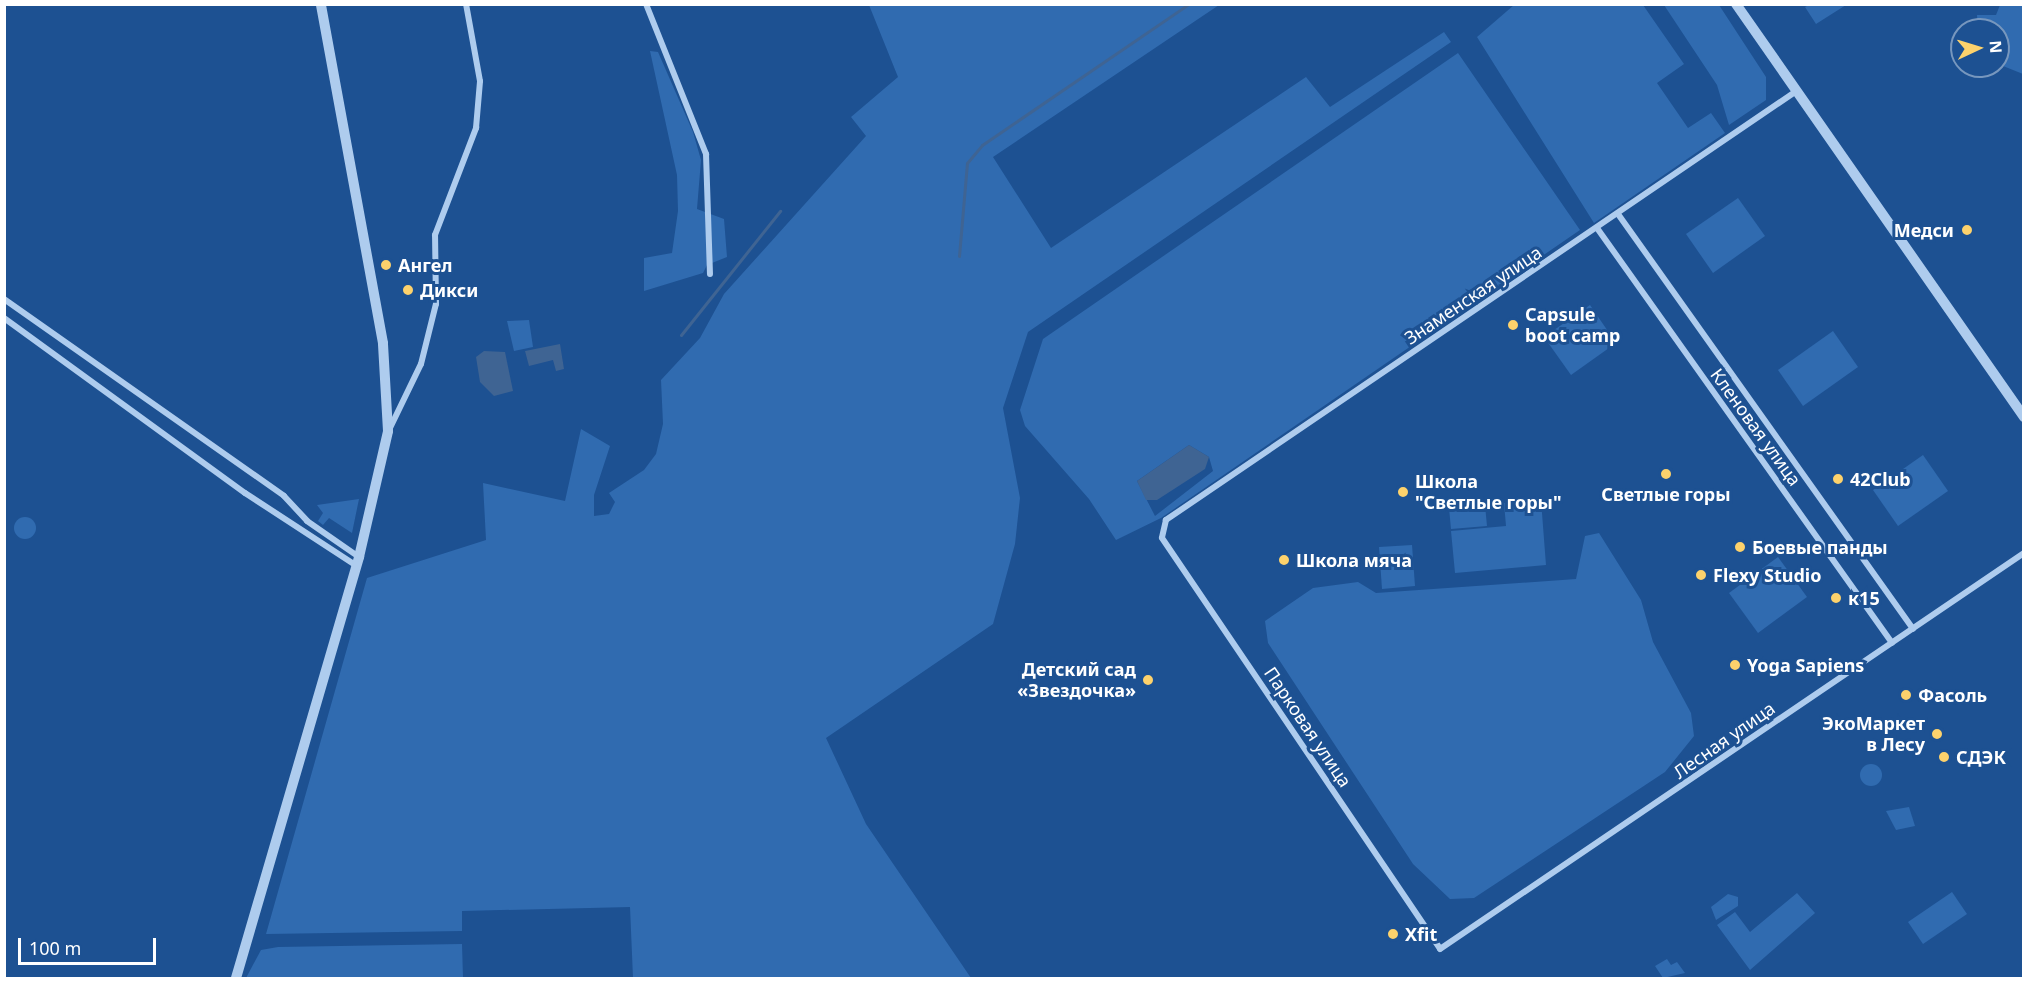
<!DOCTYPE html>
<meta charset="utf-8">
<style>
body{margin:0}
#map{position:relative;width:2028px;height:983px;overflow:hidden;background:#1d5192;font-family:"Noto Sans",sans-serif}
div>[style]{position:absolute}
.green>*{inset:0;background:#306bb0}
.round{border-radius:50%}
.water>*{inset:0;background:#3f6493}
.stream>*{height:3px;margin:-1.5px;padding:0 1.5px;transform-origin:1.5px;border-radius:1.5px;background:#3f6493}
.minor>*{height:6px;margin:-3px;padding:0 3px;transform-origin:3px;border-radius:3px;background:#aeccee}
.tertiary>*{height:10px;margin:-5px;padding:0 5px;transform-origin:5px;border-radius:5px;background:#aeccee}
.dots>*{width:16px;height:16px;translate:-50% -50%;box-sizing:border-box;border:3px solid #1d5192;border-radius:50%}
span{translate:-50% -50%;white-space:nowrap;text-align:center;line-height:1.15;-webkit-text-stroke:6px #1d5192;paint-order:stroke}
.poi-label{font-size:18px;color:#fff;font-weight:700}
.right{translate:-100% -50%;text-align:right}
.left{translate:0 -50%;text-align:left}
.street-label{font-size:18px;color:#fff}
.frame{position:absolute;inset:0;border:6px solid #fff;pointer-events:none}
.north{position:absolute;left:1950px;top:18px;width:60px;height:60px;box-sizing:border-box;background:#1d5192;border:2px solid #7797be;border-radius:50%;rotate:86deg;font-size:16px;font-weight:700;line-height:24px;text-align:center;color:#fff}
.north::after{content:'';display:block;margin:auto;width:21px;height:27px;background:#fdd26c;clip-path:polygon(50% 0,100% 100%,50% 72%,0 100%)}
.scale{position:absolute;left:18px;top:938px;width:138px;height:27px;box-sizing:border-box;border:3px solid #fff;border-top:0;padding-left:8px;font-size:18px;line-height:21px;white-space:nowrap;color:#fff;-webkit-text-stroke:4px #1d5192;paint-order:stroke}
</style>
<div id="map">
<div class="green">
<i style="clip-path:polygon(869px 5px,1219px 5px,993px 157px,1051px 248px,1306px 77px,1330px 107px,1444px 32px,1451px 42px,1028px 332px,1003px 408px,1020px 498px,1015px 544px,993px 624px,826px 738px,866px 824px,971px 978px,633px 978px,630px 907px,462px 911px,462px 931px,266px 934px,367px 578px,486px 540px,483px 483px,565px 501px,581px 429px,610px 446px,594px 495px,594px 516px,609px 514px,615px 502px,609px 493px,644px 470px,656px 454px,663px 424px,661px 380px,700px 338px,724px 294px,866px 136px,851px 117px,898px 77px)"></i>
<i style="clip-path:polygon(1514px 5px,1643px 5px,1684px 64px,1657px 83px,1688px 128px,1711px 113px,1725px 133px,1594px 223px,1477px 37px)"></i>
<i style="clip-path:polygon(1664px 5px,1719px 5px,1766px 77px,1766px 100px,1729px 125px,1717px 85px)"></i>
<i style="clip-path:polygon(1809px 5px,1809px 4px,1846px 5px,1816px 24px,1805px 7px)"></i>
<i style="clip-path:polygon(2000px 5px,2023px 5px,2023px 74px,1998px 64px,1998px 30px,1978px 30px,1977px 15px,1996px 15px)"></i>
<i style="clip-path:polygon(650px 51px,658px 52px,693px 132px,701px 160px,697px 209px,724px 219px,727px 257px,707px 265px,703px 273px,644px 291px,644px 258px,672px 253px,678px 211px,677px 175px)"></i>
<i style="clip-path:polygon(evenodd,1458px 53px,1580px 230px,1161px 518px,1116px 540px,1089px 499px,1025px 426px,1020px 410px,1043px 339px,1458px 53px,1189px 445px,1209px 457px,1213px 471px,1155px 516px,1137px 481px,1189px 445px)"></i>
<i style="clip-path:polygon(1738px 198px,1765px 236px,1713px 273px,1686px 234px)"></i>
<i style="clip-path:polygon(1590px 305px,1616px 343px,1571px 375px,1544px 337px)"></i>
<i style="clip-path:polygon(529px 320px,533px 347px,514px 351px,507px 321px)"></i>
<i style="clip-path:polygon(1833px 331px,1858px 367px,1803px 406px,1778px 370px)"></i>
<i style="clip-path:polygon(1923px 455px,1948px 491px,1898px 526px,1873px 490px)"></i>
<i style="clip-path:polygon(359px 499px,352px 533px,329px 518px,323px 525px,318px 521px,323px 513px,317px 505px)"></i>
<i style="clip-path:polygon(1541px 500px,1546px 565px,1455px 573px,1451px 531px,1506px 526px,1504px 503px)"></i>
<i style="clip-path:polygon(1485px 505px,1487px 526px,1451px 529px,1449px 508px)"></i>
<i class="round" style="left:14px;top:517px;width:22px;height:22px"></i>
<i style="clip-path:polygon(1599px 533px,1641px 600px,1653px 642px,1691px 713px,1694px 736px,1665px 772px,1474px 898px,1450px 899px,1413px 864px,1268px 643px,1265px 621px,1313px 588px,1358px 582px,1376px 593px,1576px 579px,1585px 536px)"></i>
<i style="clip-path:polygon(1412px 545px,1415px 586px,1382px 589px,1379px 547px)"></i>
<i style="clip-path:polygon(1778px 557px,1807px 597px,1758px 633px,1729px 593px)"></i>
<i class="round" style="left:1860px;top:764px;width:22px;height:22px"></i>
<i style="clip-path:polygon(1909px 807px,1915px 826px,1896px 830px,1886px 811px)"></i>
<i style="clip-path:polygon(1952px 892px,1967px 914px,1923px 944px,1908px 922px)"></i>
<i style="clip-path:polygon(1797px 893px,1815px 913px,1750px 970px,1717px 925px,1735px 912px,1750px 932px)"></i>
<i style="clip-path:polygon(1728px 894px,1738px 897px,1738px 906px,1716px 920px,1711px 907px)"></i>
<i style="clip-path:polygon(462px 944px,463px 978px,246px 978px,261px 950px,278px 947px)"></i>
<i style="clip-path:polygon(1667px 959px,1671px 965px,1677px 962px,1685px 973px,1663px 978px,1655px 966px)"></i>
</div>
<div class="water">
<i style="clip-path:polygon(560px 344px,564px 369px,556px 371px,553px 360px,529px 366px,525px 351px)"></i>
<i style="clip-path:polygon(505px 352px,513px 391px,494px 396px,480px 382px,476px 357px,484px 351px)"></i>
<i style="clip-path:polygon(1189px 445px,1209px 457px,1205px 469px,1157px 500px,1146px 500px,1137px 481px)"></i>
</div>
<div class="stream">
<i style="left:959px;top:256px;width:93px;rotate:-85.1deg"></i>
<i style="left:967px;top:163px;width:23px;rotate:-50deg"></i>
<i style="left:982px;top:145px;width:250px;rotate:-34.3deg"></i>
<i style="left:681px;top:335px;width:159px;rotate:-51.4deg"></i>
</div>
<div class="minor">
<i style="left:646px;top:4px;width:162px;rotate:68.2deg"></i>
<i style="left:706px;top:154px;width:120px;rotate:88.1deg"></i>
<i style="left:1795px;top:92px;width:761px;rotate:145.77deg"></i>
<i style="left:1166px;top:520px;width:18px;rotate:103deg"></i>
<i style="left:1162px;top:538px;width:496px;rotate:55.9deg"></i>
<i style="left:1440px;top:949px;width:706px;rotate:-34.14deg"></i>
<i style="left:1618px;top:214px;width:509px;rotate:54.59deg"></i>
<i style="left:1597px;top:228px;width:509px;rotate:54.59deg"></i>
<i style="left:4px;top:299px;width:342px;rotate:35.1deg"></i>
<i style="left:284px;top:496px;width:34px;rotate:47deg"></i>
<i style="left:307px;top:521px;width:63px;rotate:34.7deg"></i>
<i style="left:4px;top:318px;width:298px;rotate:36deg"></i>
<i style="left:245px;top:493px;width:134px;rotate:33.1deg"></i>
<i style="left:390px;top:428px;width:71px;rotate:-64.2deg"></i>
<i style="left:421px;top:364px;width:62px;rotate:-76deg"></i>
<i style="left:436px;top:304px;width:69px;rotate:-90.8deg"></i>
<i style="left:435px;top:235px;width:115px;rotate:-69deg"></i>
<i style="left:476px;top:128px;width:47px;rotate:-85.1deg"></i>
<i style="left:480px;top:81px;width:78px;rotate:-100.3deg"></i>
</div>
<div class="tertiary">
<i style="left:1736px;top:4px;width:504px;rotate:55.11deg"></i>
<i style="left:236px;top:978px;width:439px;rotate:-73.7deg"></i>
<i style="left:359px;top:557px;width:129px;rotate:-77deg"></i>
<i style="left:388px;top:431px;width:88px;rotate:-93.3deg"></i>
<i style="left:383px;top:343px;width:345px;rotate:-100.4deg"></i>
</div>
<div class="dots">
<i style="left:1967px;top:230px;background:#fdd26c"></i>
<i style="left:386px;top:265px;background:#fdd26c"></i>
<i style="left:408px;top:290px;background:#fdd26c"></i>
<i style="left:1513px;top:325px;background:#fdd26c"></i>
<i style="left:1666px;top:474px;background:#fdd26c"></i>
<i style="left:1838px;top:479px;background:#fdd26c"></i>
<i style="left:1403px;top:492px;background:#fdd26c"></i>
<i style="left:1740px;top:547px;background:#fdd26c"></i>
<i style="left:1284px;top:560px;background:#fdd26c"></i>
<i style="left:1701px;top:575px;background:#fdd26c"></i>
<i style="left:1836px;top:598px;background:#fdd26c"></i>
<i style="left:1735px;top:665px;background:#fdd26c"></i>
<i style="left:1148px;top:680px;background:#fdd26c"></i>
<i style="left:1906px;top:695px;background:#fdd26c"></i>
<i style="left:1937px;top:734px;background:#fdd26c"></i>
<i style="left:1944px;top:757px;background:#fdd26c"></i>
<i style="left:1393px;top:934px;background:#fdd26c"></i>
</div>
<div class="poi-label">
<span class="right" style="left:1954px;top:230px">Медси</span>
<span class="left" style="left:398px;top:265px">Ангел</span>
<span class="left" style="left:420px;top:290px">Дикси</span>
<span class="left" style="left:1525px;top:325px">Capsule<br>boot camp</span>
<span class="left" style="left:1850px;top:479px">42Club</span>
<span class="left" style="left:1415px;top:492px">Школа<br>"Светлые горы"</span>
<span style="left:1666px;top:494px">Светлые горы</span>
<span class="left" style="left:1752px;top:547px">Боевые панды</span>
<span class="left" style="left:1296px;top:560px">Школа мяча</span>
<span class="left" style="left:1713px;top:575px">Flexy Studio</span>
<span class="left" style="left:1848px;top:598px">к15</span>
<span class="left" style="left:1747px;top:665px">Yoga Sapiens</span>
<span class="right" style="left:1136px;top:680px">Детский сад<br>«Звездочка»</span>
<span class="left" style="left:1918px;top:695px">Фасоль</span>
<span class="right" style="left:1925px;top:734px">ЭкоМаркет<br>в Лесу</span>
<span class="left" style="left:1956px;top:757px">СДЭК</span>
<span class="left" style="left:1405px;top:934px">Xfit</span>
</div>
<div class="street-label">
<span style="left:1473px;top:295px;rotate:-34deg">Знаменская улица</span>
<span style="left:1756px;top:427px;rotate:54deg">Кленовая улица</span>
<span style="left:1308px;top:727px;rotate:56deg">Парковая улица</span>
<span style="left:1724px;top:740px;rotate:-35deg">Лесная улица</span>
</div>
<div class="frame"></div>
<div class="north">N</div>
<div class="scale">100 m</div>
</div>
